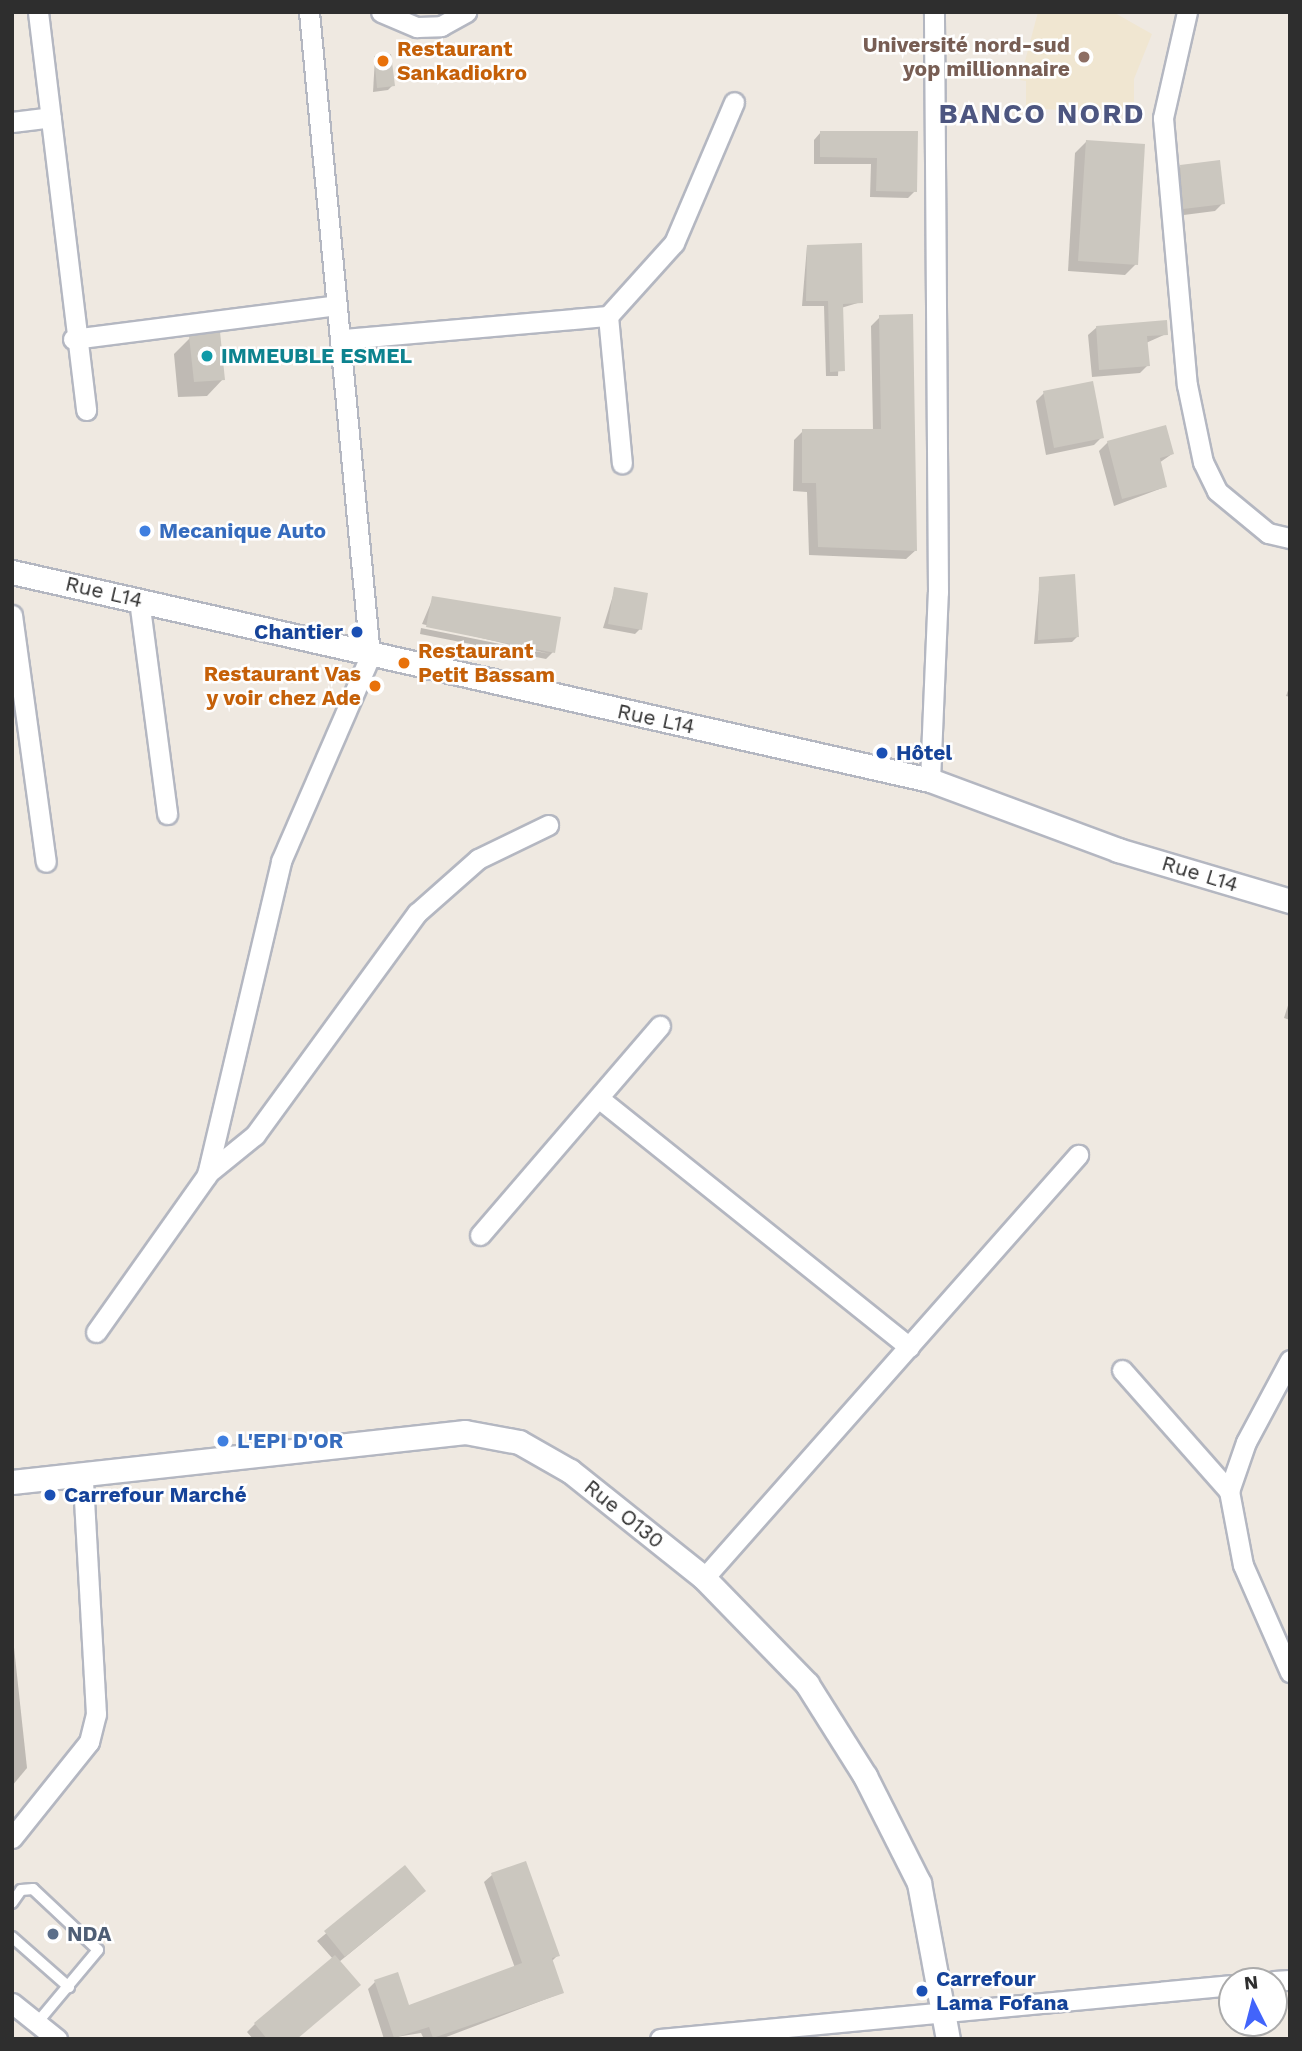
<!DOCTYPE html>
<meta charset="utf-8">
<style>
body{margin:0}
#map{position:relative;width:1302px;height:2051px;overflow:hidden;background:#efe9e1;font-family:"Work Sans",sans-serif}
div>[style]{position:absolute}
.education>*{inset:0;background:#f0e6d1}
.shadow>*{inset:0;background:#0003}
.building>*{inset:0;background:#cbc7bf}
.roads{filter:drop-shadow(2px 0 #b4b7c1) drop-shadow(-2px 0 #b4b7c1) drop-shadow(0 2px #b4b7c1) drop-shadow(0 -2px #b4b7c1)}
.service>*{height:10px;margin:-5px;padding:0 5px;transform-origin:5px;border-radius:5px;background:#fff}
.minor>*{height:19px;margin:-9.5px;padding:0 9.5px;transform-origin:9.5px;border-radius:9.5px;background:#fff}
.tertiary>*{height:23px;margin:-11.5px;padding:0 11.5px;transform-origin:11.5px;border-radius:11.5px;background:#fff}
.dots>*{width:19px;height:19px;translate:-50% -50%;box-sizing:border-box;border:4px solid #fff;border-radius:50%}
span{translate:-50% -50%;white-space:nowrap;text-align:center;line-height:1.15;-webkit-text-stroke:5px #fff;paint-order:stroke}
.education-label{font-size:21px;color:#785e54;font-weight:700}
.right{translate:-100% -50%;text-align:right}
.food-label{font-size:21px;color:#c56008;font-weight:700}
.left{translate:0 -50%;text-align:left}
.culture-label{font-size:21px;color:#0d838f;font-weight:700}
.shop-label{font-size:21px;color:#366cbe;font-weight:700}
.street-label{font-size:21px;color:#2e2e2e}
.transit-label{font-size:21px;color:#164399;font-weight:700}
.service-label{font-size:21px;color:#4e5e75;font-weight:700}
.district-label{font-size:28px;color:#4d5680;font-weight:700;letter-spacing:2px}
.frame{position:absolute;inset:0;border:14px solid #2e2e2e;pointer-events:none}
.north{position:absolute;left:1218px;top:1967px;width:70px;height:70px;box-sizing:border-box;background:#fff;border:2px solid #ababab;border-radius:50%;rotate:354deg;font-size:19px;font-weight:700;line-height:28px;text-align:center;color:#2e2e2e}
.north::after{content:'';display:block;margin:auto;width:24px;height:32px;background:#4264fb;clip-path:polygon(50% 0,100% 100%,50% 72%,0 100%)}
</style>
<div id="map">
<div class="education">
<i style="clip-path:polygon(1038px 12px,1113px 12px,1152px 34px,1134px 79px,1134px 111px,1026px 109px,1026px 81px,1020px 80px)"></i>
</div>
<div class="shadow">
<i style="clip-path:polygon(375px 58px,393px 85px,388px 90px,373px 92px)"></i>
<i style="clip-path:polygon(821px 132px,916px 133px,915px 191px,908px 198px,870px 197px,871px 164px,814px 164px,814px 140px)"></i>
<i style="clip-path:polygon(1086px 142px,1136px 264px,1125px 275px,1068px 271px,1075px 153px)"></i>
<i style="clip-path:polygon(1180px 167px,1223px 203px,1215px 211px,1176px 216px,1172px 175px)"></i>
<i style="clip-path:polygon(807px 246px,861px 302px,841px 308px,838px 376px,826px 376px,824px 306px,802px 306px)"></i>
<i style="clip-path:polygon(880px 317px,916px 550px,906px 559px,809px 555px,807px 492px,793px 491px,794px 440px,803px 431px,873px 431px,871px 326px)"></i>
<i style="clip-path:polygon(1097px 327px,1166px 334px,1146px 343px,1148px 365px,1140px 373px,1092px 377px,1088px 335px)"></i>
<i style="clip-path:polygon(190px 338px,223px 379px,207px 396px,178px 397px,174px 354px)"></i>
<i style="clip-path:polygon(1044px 393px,1102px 437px,1094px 445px,1046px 455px,1036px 401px)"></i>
<i style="clip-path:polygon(1108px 442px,1172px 454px,1159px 463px,1165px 487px,1114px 506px,1099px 451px)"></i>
<i style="clip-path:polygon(1040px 579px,1077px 637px,1072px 642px,1034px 644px)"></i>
<i style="clip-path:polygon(615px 589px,640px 629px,635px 634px,603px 628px)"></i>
<i style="clip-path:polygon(433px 598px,559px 619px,553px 652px,546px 659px,420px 634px,421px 628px,550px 654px,422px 624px)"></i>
<i style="clip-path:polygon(1290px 685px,1290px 697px,1286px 696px)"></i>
<i style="clip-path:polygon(1290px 999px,1290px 1020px,1284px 1018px)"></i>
<i style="clip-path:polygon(12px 1629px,27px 1768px,12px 1786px)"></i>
<i style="clip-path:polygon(405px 1867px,416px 1899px,339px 1962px,296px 2039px,253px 2039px,247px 2032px,255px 2024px,333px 1959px,317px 1941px)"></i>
<i style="clip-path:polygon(492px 1875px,558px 1955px,551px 1962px,562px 1993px,441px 2039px,424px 2039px,421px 2033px,384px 2039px,368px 1989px,375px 1982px,408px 2008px,515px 1968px,484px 1882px)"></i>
</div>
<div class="building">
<i style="clip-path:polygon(391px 54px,395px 86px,377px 88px,374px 56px)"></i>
<i style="clip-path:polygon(820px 131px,918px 131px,917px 192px,876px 191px,877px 158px,820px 157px)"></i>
<i style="clip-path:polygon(1086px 140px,1145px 144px,1138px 265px,1078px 261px)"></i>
<i style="clip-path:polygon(1220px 160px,1225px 204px,1183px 209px,1180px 165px)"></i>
<i style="clip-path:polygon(862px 243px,863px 303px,843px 304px,845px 371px,830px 372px,828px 301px,806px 301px,807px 245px)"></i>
<i style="clip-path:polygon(913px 314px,917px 551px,818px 547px,816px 483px,802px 483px,802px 429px,881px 429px,879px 315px)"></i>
<i style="clip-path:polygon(1167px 320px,1168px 335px,1147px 336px,1150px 366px,1099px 370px,1096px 326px)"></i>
<i style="clip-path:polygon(220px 332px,225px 380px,194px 382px,189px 336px)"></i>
<i style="clip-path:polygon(1093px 381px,1104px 438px,1054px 448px,1043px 391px)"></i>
<i style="clip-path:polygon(1166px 425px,1174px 454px,1160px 458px,1167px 487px,1122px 499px,1107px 441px)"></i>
<i style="clip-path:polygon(1075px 574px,1079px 637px,1038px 640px,1039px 577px)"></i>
<i style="clip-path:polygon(614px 587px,648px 593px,642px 630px,608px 624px)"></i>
<i style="clip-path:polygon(432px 596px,561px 617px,555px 653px,426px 627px)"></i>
<i style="clip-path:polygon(526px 1861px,560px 1956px,552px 1958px,564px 1993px,433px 2038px,429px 2027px,394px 2038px,374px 1980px,398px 1972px,409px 2005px,522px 1963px,491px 1873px)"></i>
<i style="clip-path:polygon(405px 1865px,426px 1891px,345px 1957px,324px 1931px)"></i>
<i style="clip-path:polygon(335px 1955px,361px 1985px,297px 2039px,267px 2039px,254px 2023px)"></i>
</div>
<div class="roads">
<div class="service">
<i style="left:12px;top:1903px;width:16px;rotate:-55deg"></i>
<i style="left:21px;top:1890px;width:12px;rotate:-5deg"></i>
<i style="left:33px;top:1889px;width:89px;rotate:43.2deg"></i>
<i style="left:98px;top:1950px;width:95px;rotate:129.9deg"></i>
<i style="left:12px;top:1937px;width:76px;rotate:41.3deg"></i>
</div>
<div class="minor">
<i style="left:38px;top:12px;width:401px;rotate:83.1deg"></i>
<i style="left:381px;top:12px;width:39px;rotate:23deg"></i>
<i style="left:417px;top:27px;width:24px;rotate:-2deg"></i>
<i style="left:441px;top:26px;width:29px;rotate:-29deg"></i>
<i style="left:1187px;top:12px;width:109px;rotate:102.8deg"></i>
<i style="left:1163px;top:118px;width:268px;rotate:84.9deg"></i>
<i style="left:1187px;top:385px;width:79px;rotate:78.3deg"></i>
<i style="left:1203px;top:462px;width:32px;rotate:64deg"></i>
<i style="left:1217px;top:491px;width:66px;rotate:39.5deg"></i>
<i style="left:1268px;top:533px;width:23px;rotate:13deg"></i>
<i style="left:12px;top:122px;width:39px;rotate:-7deg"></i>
<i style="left:608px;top:316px;width:148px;rotate:84.6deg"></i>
<i style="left:73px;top:339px;width:266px;rotate:-7.3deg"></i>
<i style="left:344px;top:339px;width:265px;rotate:-5deg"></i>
<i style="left:608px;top:316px;width:98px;rotate:-47.9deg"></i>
<i style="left:674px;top:243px;width:153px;rotate:-66.9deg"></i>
<i style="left:139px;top:600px;width:216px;rotate:82.5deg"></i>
<i style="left:12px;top:615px;width:249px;rotate:82.2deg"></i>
<i style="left:930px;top:780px;width:188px;rotate:-87.6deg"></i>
<i style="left:938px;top:592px;width:580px;rotate:-90.4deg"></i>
<i style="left:601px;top:1100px;width:395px;rotate:38.7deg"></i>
<i style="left:207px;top:1174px;width:62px;rotate:-39.1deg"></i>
<i style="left:255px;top:1135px;width:275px;rotate:-53.9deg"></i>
<i style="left:417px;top:913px;width:81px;rotate:-41.5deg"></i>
<i style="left:478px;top:859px;width:78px;rotate:-25.9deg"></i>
<i style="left:480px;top:1235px;width:276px;rotate:-49.3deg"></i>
<i style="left:96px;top:1332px;width:192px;rotate:-54.7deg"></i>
<i style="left:207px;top:1175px;width:323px;rotate:-76.7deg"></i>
<i style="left:281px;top:861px;width:223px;rotate:-66.5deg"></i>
<i style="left:370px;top:656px;width:647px;rotate:-95.41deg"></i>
<i style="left:1290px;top:1360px;width:93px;rotate:118.2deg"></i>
<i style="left:1246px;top:1442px;width:52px;rotate:109.1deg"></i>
<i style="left:1229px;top:1491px;width:75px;rotate:79.3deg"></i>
<i style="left:1243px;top:1565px;width:117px;rotate:66.3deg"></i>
<i style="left:1122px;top:1370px;width:162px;rotate:48.5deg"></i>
<i style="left:704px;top:1578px;width:565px;rotate:-48.52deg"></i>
<i style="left:12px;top:1838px;width:123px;rotate:-51.3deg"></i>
<i style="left:89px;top:1742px;width:29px;rotate:-76deg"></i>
<i style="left:96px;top:1714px;width:235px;rotate:-93.2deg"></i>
<i style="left:1274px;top:1981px;width:16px;rotate:-4deg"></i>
<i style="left:12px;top:2003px;width:58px;rotate:38.7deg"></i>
<i style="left:660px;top:2039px;width:575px;rotate:-5.39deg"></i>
</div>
<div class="tertiary">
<i style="left:12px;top:572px;width:941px;rotate:12.77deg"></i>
<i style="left:930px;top:780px;width:201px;rotate:20.4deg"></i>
<i style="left:1118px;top:850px;width:179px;rotate:16.5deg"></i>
<i style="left:12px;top:1482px;width:456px;rotate:-6.3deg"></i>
<i style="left:465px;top:1432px;width:55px;rotate:10.5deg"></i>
<i style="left:519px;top:1442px;width:59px;rotate:29.6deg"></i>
<i style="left:570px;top:1471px;width:171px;rotate:38.6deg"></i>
<i style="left:704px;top:1578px;width:148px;rotate:45.8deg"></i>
<i style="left:807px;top:1684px;width:109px;rotate:57.8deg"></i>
<i style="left:865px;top:1776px;width:120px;rotate:63.2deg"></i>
<i style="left:919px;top:1883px;width:159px;rotate:79.5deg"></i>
</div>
</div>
<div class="dots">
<i style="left:1084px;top:57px;background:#8d6e63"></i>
<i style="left:383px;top:61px;background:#e8710a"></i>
<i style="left:207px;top:356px;background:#0f9aa8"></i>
<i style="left:145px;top:531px;background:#3f7fe0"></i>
<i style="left:357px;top:632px;background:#1a4fb4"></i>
<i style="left:404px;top:663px;background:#e8710a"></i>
<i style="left:375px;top:686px;background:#e8710a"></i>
<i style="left:882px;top:753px;background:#1a4fb4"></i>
<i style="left:223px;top:1441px;background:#3f7fe0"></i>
<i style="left:50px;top:1495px;background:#1a4fb4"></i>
<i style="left:53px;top:1934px;background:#5c6f8a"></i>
<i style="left:922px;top:1991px;background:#1a4fb4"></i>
</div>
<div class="education-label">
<span class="right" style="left:1070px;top:57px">Université nord-sud<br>yop millionnaire</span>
</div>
<div class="food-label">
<span class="left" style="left:397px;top:61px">Restaurant<br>Sankadiokro</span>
<span class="left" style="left:418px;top:663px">Restaurant<br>Petit Bassam</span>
<span class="right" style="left:361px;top:686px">Restaurant Vas<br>y voir chez Ade</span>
</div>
<div class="culture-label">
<span class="left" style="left:221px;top:356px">IMMEUBLE ESMEL</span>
</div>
<div class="shop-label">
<span class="left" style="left:159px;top:531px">Mecanique Auto</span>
<span class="left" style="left:237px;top:1441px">L'EPI D'OR</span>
</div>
<div class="street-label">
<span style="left:104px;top:592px;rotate:13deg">Rue L14</span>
<span style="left:656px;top:719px;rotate:12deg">Rue L14</span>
<span style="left:1200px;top:874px;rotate:17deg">Rue L14</span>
<span style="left:624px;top:1514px;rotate:39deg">Rue O130</span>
</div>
<div class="transit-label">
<span class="right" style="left:343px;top:632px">Chantier</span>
<span class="left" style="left:896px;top:753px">Hôtel</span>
<span class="left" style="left:64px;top:1495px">Carrefour Marché</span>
<span class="left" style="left:936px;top:1991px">Carrefour<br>Lama Fofana</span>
</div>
<div class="service-label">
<span class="left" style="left:67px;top:1934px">NDA</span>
</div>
<div class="district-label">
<span style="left:1042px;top:114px">BANCO NORD</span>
</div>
<div class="frame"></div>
<div class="north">N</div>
</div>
